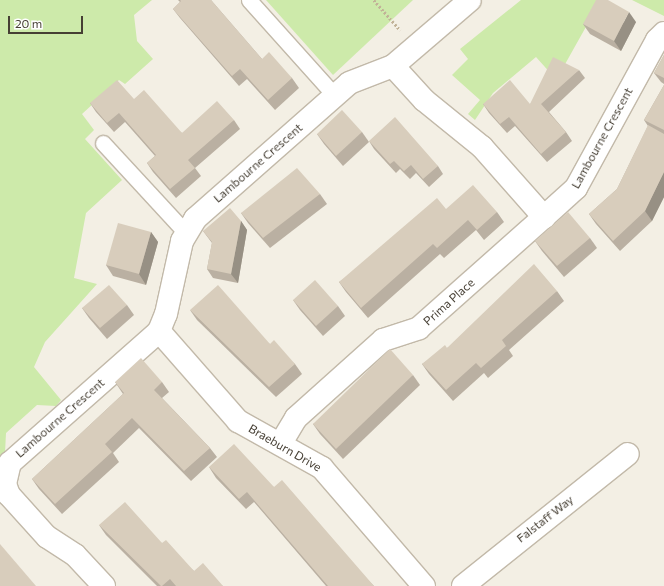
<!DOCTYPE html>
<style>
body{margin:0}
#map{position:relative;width:664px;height:586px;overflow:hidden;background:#f3efe4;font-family:Commissioner,sans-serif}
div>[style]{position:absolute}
.green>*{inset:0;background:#cdeaaa}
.path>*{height:2.5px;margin-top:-1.25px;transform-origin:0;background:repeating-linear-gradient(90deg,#c1b297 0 2px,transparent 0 4px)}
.roads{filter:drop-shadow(1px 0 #c2b9a9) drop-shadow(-1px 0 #c2b9a9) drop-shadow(0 1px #c2b9a9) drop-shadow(0 -1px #c2b9a9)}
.lane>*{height:15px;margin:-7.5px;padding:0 7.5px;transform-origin:7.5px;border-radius:7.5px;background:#fff}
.street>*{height:22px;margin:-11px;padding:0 11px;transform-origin:11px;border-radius:11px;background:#fff}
.wall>*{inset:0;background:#bab0a2}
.shaded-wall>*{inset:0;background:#979084}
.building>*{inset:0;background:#d8cdbc}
span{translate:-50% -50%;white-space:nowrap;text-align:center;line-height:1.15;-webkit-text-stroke:3px #fff;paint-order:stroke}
.street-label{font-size:12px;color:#463f34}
.scale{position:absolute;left:8px;top:16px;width:75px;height:18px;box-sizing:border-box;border:2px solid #463f34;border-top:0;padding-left:5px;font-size:12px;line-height:14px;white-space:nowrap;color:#463f34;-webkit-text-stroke:3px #fff;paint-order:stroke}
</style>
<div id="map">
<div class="green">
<i style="clip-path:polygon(0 0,152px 0,134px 15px,137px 41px,153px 59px,125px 84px,119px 80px,82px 114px,94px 130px,85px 139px,122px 180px,86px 213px,74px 278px,97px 284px,45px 342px,34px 367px,61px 400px,56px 406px,37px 405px,6px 433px,5px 453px,0 459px)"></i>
<i style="clip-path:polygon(266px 0,413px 0,333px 75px)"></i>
<i style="clip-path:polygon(521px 0,601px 0,564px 66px,553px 76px,536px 57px,493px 93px,475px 120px,468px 114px,480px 100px,452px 75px,468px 59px,460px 49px)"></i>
<i style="clip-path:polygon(632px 0,664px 0,664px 16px)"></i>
</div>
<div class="path">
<i style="left:374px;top:0;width:40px;rotate:49deg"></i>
</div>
<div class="roads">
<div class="lane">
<i style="left:249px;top:0;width:129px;rotate:48.1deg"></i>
<i style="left:103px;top:143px;width:122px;rotate:47.3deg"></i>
</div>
<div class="street">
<i style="left:393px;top:66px;width:46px;rotate:47.6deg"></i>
<i style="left:424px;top:100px;width:75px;rotate:39deg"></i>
<i style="left:482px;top:147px;width:94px;rotate:48.5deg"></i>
<i style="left:544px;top:217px;width:43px;rotate:-42.2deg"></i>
<i style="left:576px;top:188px;width:169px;rotate:-61.3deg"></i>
<i style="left:657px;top:40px;width:10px;rotate:-45deg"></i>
<i style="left:159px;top:331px;width:120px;rotate:48.7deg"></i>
<i style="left:238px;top:421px;width:96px;rotate:29.2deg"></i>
<i style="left:322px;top:468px;width:156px;rotate:49.2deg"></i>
<i style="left:281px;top:443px;width:29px;rotate:-59deg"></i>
<i style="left:296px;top:418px;width:117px;rotate:-41.9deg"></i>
<i style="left:383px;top:340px;width:38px;rotate:-18deg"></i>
<i style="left:419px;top:328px;width:167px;rotate:-41.6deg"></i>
<i style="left:104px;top:586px;width:42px;rotate:-133.1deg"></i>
<i style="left:75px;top:555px;width:33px;rotate:-147deg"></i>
<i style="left:47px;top:537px;width:57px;rotate:-132.1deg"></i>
<i style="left:9px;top:495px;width:12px;rotate:-110deg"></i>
<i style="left:5px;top:484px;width:22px;rotate:-77deg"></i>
<i style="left:10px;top:463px;width:199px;rotate:-41.5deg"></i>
<i style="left:159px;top:331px;width:18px;rotate:-68deg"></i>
<i style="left:166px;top:314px;width:75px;rotate:-77.6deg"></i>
<i style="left:182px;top:241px;width:26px;rotate:-59deg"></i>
<i style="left:195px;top:219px;width:205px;rotate:-41.4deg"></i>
<i style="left:349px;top:83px;width:47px;rotate:-21.1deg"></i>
<i style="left:393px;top:66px;width:101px;rotate:-40.6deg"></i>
<i style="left:463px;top:586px;width:211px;rotate:-38.7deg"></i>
</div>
</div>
<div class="wall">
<i style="clip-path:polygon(178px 0,211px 0,262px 59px,292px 78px,299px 88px,275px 110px,247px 79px,239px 86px,180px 18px,173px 9px,180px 2px)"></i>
<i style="clip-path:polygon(636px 22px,621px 51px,590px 34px,583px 24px)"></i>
<i style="clip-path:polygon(664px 55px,664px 84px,661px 82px,654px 73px)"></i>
<i style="clip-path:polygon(579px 70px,585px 78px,549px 112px,566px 132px,572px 141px,547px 162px,515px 126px,507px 133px,489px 113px,483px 104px,530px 104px)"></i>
<i style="clip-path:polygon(664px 85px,664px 197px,652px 221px,620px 251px,596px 224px,589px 214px,617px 189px,648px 126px,644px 120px)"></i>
<i style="clip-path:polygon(134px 99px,182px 133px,234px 120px,240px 129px,195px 168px,201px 176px,176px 198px,153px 172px,147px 163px,155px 156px,125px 122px,114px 132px,96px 112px,90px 103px)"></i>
<i style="clip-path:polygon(362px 132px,369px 142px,343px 166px,324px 144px,317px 134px)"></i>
<i style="clip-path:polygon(369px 141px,438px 166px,443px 174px,429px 187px,416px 173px,410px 179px,400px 169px,396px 173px,374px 149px)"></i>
<i style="clip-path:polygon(320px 194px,327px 204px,270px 248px,248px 223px,241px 213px)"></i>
<i style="clip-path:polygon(446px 209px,497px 212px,504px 222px,484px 240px,476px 230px,444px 258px,440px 254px,368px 318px,346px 292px,339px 282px)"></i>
<i style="clip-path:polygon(241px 221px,247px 230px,238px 283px,213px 278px,207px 269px,212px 243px,203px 231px)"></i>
<i style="clip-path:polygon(151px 232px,158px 242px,146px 285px,113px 276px,106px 265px)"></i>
<i style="clip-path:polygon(590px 238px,597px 248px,564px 277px,542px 251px,535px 241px)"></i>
<i style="clip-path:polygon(557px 291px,564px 301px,509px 350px,513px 356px,488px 378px,484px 373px,453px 401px,429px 374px,422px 364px,447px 348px)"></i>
<i style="clip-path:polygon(293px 300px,338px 306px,345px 316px,323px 336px,300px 310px)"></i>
<i style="clip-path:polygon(127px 305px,134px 315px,107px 339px,89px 318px,82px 308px)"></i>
<i style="clip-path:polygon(190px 310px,270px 344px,295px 364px,302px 374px,276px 397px,197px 320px)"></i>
<i style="clip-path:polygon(413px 375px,420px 385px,343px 459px,320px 434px,313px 424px)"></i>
<i style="clip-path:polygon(115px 382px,162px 382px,169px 392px,162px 398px,210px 448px,217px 457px,191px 481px,139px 428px,113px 453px,119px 462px,62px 514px,39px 489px,32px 479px,123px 394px)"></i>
<i style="clip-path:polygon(209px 467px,274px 487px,374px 586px,326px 586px,254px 502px,246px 509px,216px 478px)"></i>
<i style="clip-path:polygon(99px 525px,162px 543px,194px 571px,223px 586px,157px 586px,106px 535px)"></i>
</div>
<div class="shaded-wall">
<i style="clip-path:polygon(629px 12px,636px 22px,621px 51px,614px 41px)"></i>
<i style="clip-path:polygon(664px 172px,664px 197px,652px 221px,645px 211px)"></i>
<i style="clip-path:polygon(241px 221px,247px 230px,238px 283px,231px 274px)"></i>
<i style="clip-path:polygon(151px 232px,158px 242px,146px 285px,139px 274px)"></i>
</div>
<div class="building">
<i style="clip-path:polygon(180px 0,211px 0,262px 59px,269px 52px,292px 78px,268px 100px,240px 69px,232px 76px,173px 9px,181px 1px)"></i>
<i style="clip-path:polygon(596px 0,608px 0,629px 12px,614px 41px,583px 24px)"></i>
<i style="clip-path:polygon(664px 55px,664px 78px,654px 73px)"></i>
<i style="clip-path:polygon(553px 57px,579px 70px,541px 104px,566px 132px,541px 154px,509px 117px,500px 124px,483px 104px,510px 80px,530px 104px)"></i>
<i style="clip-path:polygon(117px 80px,134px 99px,144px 90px,182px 133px,217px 101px,234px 120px,188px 160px,195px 168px,170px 189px,147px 163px,156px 155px,119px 113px,107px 123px,90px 103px)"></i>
<i style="clip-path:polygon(664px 85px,664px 130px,644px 120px)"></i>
<i style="clip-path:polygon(342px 110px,362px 132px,336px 156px,317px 134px)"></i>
<i style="clip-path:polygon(395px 117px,438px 166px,423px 179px,411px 165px,404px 171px,394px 161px,390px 164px,369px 141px)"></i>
<i style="clip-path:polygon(648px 125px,664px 134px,664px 172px,645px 211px,613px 241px,589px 214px,617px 189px)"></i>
<i style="clip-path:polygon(297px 168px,320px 194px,263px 238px,241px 213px)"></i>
<i style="clip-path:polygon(473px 185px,497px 212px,477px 230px,468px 220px,437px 248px,433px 244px,361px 308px,339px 282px,437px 198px,446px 209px)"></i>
<i style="clip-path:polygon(230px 208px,241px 221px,231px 274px,207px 269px,212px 242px,203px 231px)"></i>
<i style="clip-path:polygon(568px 212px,590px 238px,557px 266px,535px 241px)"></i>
<i style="clip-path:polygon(118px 223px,151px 232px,139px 274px,106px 265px)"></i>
<i style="clip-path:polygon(534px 264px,557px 291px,502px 340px,506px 346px,481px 368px,476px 363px,446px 390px,422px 364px,445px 345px,447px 348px)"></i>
<i style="clip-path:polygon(315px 280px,338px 306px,316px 326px,293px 300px)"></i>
<i style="clip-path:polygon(109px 285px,127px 305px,100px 328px,82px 308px)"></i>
<i style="clip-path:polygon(218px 285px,270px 344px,274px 340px,295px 364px,269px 387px,190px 310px)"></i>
<i style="clip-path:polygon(390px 349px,413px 375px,336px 449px,313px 424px)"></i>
<i style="clip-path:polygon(141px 358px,162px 382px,154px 390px,210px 448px,184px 471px,132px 418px,105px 444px,112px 452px,55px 504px,32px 479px,124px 393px,115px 382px)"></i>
<i style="clip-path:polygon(234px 444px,274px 487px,282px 480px,374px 586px,328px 586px,247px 492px,239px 499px,209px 467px)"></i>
<i style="clip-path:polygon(125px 502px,162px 543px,166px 540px,194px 571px,203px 563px,223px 586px,176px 586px,170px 579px,162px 586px,161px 586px,99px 525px)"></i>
<i style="clip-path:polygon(0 544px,36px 586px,0 586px)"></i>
</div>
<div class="street-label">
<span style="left:602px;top:138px;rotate:-61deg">Lambourne Crescent</span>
<span style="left:258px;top:163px;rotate:-41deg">Lambourne Crescent</span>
<span style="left:449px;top:302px;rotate:-42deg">Prima Place</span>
<span style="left:60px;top:418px;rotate:-41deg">Lambourne Crescent</span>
<span style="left:285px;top:448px;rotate:30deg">Braeburn Drive</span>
<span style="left:545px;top:519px;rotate:-38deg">Falstaff Way</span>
</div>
<div class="scale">20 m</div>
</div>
